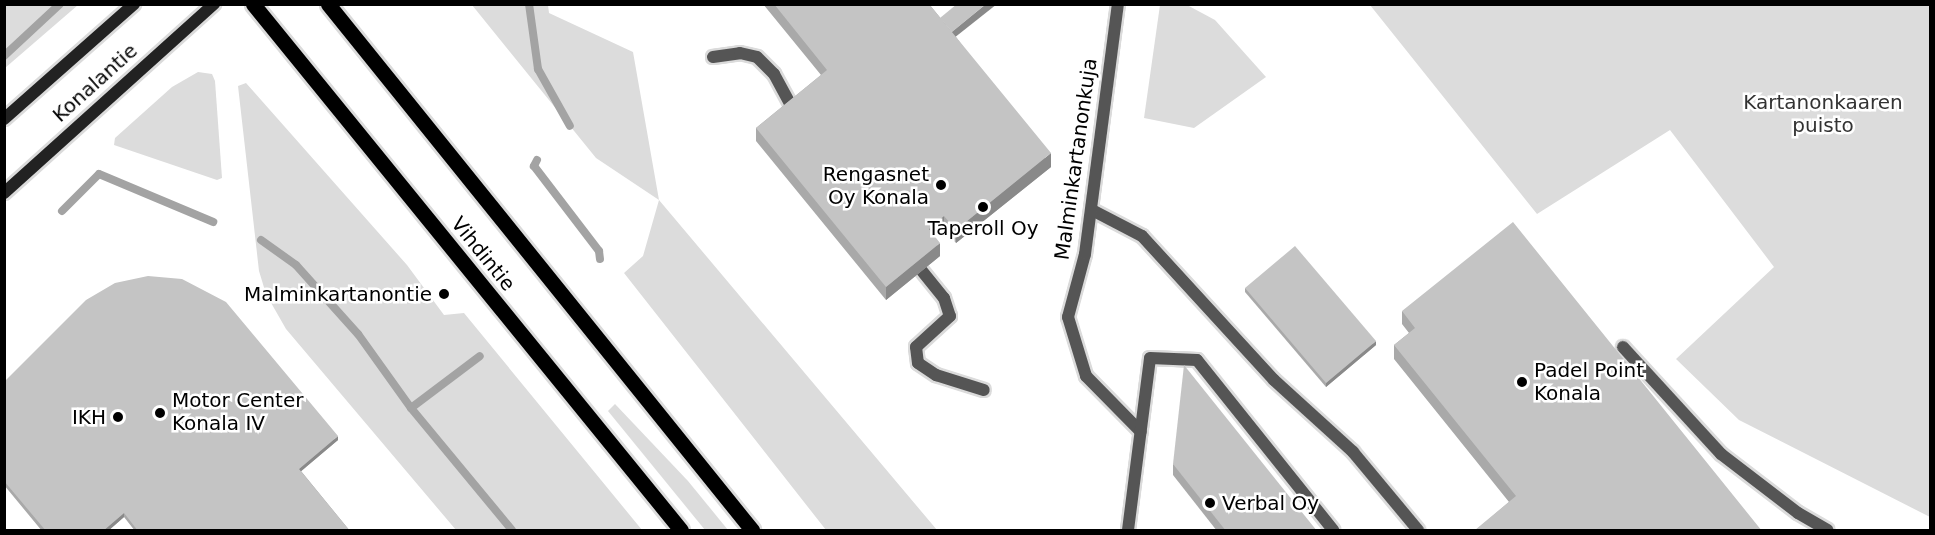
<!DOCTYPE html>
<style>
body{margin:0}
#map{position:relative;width:1935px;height:535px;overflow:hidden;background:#fff;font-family:"DejaVu Sans",sans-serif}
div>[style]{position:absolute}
.green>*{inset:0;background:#dcdcdc}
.stream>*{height:8px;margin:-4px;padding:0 4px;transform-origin:4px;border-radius:4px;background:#a3a3a3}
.roads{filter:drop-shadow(2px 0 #dbdbdb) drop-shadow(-2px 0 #dbdbdb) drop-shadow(0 2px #dbdbdb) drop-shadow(0 -2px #dbdbdb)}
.service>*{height:12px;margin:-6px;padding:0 6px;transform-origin:6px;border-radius:6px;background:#555}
.minor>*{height:12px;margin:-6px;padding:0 6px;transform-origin:6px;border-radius:6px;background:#555}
.secondary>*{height:12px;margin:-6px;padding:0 6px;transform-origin:6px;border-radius:6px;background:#222}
.primary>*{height:15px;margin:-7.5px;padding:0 7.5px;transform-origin:7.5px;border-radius:7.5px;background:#000}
.wall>*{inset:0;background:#a9a9a9}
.shaded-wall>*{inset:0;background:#898989}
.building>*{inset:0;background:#c4c4c4}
.dots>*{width:16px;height:16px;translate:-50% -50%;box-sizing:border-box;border:3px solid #fff;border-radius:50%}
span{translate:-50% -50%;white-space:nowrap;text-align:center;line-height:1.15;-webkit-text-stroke:5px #fff;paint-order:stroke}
.street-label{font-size:20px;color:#000}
.park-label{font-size:20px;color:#333}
.poi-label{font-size:20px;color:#000}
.right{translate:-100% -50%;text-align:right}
.left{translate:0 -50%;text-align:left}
.frame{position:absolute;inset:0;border:6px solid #000;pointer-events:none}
</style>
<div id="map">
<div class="green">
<i style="clip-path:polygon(5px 4px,78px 4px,78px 5px,5px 68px)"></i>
<i style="clip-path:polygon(472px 5px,548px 5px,549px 13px,633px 52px,659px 200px,937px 530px,826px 530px,624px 273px,643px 256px,659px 200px,596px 158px)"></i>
<i style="clip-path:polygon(1160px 5px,1187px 5px,1215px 20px,1266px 77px,1194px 128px,1144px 118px)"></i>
<i style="clip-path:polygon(1370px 5px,1930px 5px,1930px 517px,1739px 420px,1676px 359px,1774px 267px,1670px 130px,1537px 214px)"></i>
<i style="clip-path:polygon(198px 72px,212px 74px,215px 81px,222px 178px,217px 180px,114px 145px,115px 138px,172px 87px)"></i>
<i style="clip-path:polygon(246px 83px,407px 265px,444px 315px,464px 313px,642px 530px,456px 530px,286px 329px,266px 294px,259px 271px,238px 86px)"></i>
<i style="clip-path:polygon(615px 404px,688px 481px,728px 530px,705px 530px,608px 411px)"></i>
</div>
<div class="stream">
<i style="left:529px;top:4px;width:66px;rotate:82.1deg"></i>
<i style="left:538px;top:69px;width:65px;rotate:60.7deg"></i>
<i style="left:4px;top:56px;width:76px;rotate:-42.9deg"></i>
<i style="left:537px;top:160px;width:7px;rotate:117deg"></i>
<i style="left:534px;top:166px;width:107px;rotate:52.6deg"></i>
<i style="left:599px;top:251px;width:8px;rotate:83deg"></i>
<i style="left:62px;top:211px;width:52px;rotate:-45deg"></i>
<i style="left:99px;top:174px;width:124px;rotate:22.8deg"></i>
<i style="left:261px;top:240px;width:43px;rotate:35.5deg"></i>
<i style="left:296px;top:265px;width:93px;rotate:48.1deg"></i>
<i style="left:358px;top:334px;width:91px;rotate:54.4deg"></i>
<i style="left:411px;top:408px;width:158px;rotate:50.4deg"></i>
<i style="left:411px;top:408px;width:86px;rotate:-37deg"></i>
</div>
<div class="roads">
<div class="service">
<i style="left:713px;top:57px;width:27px;rotate:-8deg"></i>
<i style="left:740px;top:53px;width:17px;rotate:13deg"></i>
<i style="left:757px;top:57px;width:24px;rotate:45deg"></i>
<i style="left:774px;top:74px;width:42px;rotate:61.6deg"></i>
<i style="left:1092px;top:210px;width:56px;rotate:27.5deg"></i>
<i style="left:1142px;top:236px;width:195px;rotate:47.5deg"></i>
<i style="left:1274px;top:380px;width:107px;rotate:42.3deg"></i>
<i style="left:1353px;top:452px;width:102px;rotate:50.2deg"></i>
<i style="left:922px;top:271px;width:35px;rotate:51deg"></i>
<i style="left:944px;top:298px;width:19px;rotate:72deg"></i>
<i style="left:950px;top:316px;width:46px;rotate:137.6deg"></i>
<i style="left:916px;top:347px;width:16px;rotate:83deg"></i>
<i style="left:918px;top:363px;width:22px;rotate:34deg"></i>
<i style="left:936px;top:375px;width:50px;rotate:17.4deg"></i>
<i style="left:1068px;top:317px;width:62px;rotate:73deg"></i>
<i style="left:1086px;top:376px;width:78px;rotate:45.5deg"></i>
<i style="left:1623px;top:347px;width:145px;rotate:47.5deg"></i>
<i style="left:1721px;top:454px;width:97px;rotate:37.5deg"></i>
<i style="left:1798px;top:513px;width:34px;rotate:30deg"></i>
<i style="left:1128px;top:530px;width:173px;rotate:-82.7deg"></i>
<i style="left:1150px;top:358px;width:47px;rotate:2.4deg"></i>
<i style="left:1197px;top:360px;width:218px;rotate:51.3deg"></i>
</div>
<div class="minor">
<i style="left:1068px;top:317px;width:65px;rotate:-74.9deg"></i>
<i style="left:1085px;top:254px;width:252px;rotate:-82.5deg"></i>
</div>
<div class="secondary">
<i style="left:4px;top:119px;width:174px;rotate:-41.5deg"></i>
<i style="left:4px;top:193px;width:283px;rotate:-42deg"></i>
</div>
<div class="primary">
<i style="left:253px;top:4px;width:678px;rotate:50.87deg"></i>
<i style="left:328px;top:4px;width:676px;rotate:51.13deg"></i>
</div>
</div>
<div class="wall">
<i style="clip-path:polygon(763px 4px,929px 4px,956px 37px,1051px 167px,956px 243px,944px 230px,935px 237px,940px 256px,886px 300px,756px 141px,756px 128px,821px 75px)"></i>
<i style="clip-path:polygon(1245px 288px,1376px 345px,1326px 387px,1245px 292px)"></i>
<i style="clip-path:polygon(1402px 311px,1762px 531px,1475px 531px,1509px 502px,1394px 359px,1394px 345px,1409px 333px,1402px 324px)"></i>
<i style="clip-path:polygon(4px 382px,338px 440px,301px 471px,350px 531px,135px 531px,124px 517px,108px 531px,42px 531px,4px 485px)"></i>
<i style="clip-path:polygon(1173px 464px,1317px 531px,1217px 531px,1173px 475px)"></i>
</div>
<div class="shaded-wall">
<i style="clip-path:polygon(986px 4px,997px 4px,949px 42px,949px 34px)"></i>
<i style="clip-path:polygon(1051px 153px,1051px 167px,956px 243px,956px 230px)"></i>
<i style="clip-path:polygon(944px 216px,944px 230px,929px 242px,929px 229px)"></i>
<i style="clip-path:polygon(940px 243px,940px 256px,886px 300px,886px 287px)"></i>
<i style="clip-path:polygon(1376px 341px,1376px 345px,1326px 387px,1326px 383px)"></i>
<i style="clip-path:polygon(338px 436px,338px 440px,299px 473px,299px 469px)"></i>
<i style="clip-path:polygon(124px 513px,124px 517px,108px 531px,103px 531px)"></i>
</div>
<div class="building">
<i style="clip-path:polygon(774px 4px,929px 4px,1051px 153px,956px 230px,944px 216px,929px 229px,940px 243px,886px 287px,756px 128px,827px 70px)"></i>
<i style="clip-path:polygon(957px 4px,986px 4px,952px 32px,940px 18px)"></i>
<i style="clip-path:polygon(1513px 222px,1762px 531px,1476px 531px,1475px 530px,1516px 496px,1394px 345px,1415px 328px,1402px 311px)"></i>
<i style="clip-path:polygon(1295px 246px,1376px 341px,1326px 383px,1245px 288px)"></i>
<i style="clip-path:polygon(148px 276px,182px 279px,226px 302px,338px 436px,299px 469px,350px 531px,138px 531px,124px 513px,103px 531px,46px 531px,4px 481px,4px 382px,86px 300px,115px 283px)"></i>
<i style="clip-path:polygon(1184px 365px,1317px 531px,1226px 531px,1173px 464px)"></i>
</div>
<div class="dots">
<i style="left:941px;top:185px;background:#000"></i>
<i style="left:983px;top:207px;background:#000"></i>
<i style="left:444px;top:294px;background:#000"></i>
<i style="left:1522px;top:382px;background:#000"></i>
<i style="left:160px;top:413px;background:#000"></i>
<i style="left:118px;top:417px;background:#000"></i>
<i style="left:1210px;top:503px;background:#000"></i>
</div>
<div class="street-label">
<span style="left:95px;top:83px;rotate:-42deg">Konalantie</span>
<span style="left:1076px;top:159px;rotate:-82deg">Malminkartanonkuja</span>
<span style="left:483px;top:254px;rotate:51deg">Vihdintie</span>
</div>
<div class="park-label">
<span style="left:1823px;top:114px">Kartanonkaaren<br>puisto</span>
</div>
<div class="poi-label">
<span class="right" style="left:929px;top:186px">Rengasnet<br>Oy Konala</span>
<span style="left:983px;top:228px">Taperoll Oy</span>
<span class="right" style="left:432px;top:294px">Malminkartanontie</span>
<span class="left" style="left:1534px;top:382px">Padel Point<br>Konala</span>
<span class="left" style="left:172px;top:412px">Motor Center<br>Konala IV</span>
<span class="right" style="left:106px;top:417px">IKH</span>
<span class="left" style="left:1222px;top:503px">Verbal Oy</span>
</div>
<div class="frame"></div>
</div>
